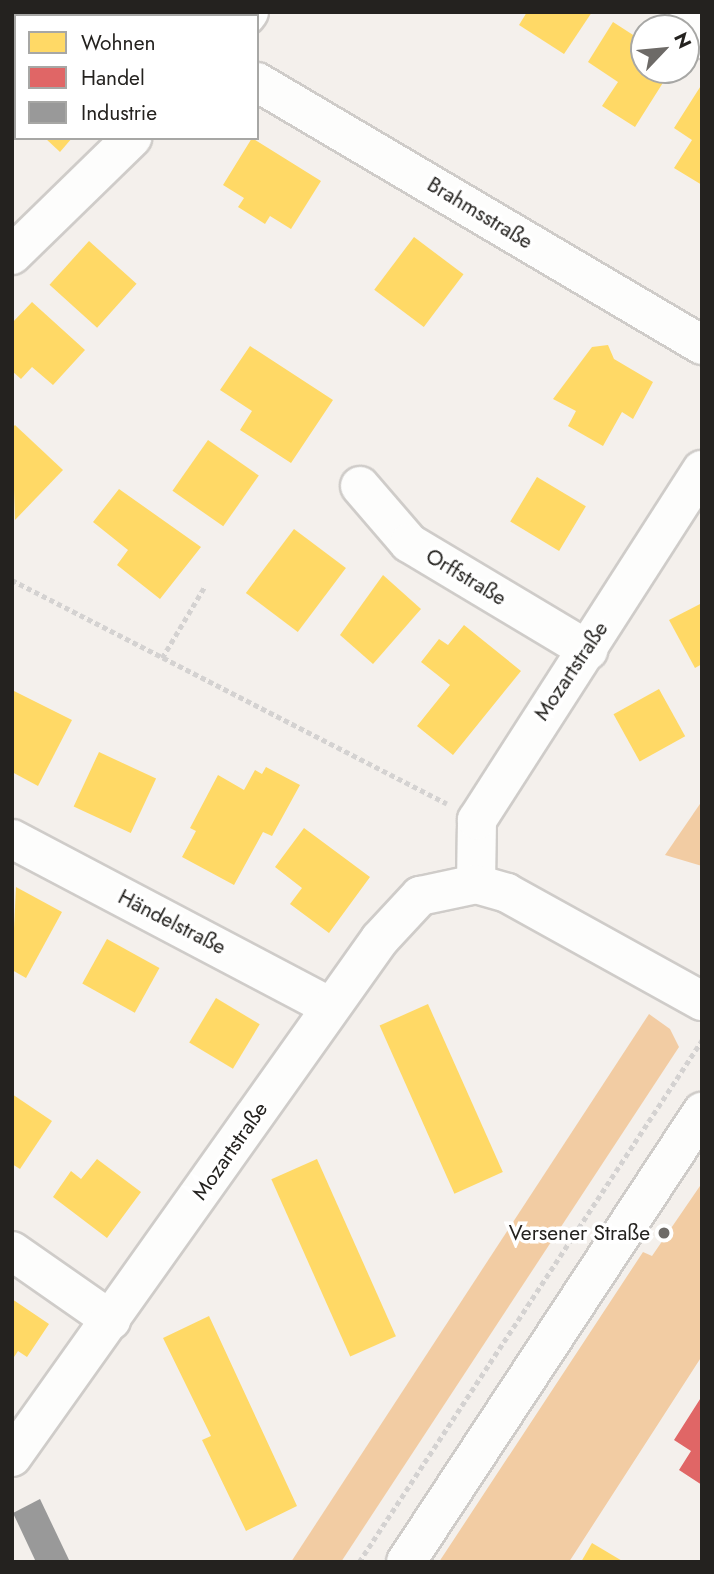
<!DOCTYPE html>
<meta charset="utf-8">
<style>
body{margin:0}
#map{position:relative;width:714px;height:1574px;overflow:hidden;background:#f4f0ec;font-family:Jost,sans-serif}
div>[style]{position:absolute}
.forest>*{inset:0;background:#f2cca3}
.homes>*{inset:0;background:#ffd966;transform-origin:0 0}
.shops>*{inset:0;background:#e06666}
.industry>*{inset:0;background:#999}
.path>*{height:4.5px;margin-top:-2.25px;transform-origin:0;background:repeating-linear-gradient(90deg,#d4d2d1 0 5px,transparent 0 8.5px)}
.roads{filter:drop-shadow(2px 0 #cfccc9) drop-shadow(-2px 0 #cfccc9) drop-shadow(0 2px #cfccc9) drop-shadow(0 -2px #cfccc9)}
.minor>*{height:38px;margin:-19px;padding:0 19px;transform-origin:19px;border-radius:19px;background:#fdfdfc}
.dots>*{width:19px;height:19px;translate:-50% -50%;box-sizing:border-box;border:4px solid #fff;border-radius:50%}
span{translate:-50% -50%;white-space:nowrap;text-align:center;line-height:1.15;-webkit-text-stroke:7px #fff;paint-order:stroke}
.street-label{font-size:21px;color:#24221f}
.poi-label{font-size:21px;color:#24221f}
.right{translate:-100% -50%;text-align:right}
.frame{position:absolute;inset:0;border:14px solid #24221f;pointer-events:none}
.legend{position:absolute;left:14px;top:14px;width:245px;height:126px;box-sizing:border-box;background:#fff;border:2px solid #a7a7a5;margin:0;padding:9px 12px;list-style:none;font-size:21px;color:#24221f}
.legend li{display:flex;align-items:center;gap:14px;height:35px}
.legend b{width:35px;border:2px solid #a7a7a5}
.north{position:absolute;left:630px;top:14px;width:70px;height:70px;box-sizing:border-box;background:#fff;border:2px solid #a7a7a5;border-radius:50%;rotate:64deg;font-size:19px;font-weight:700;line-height:28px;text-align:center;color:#24221f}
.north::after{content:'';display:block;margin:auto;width:24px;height:32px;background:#6d6a67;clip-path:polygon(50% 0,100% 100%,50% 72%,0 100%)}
</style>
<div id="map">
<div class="forest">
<div style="clip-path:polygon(702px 801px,702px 866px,665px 855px)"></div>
<div style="clip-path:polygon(649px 1014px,670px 1029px,679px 1047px,341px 1562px,291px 1562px)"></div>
<div style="clip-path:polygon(702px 1183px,702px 1356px,569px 1562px,439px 1562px,643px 1252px,652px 1256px)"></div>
</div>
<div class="homes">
<div style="clip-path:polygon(12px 12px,49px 12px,16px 16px,12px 54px)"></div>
<div style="clip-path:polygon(527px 12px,592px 12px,564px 54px,519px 25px)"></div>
<div style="clip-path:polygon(613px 22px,644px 42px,644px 70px,671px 70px,635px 127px,602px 106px,618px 82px,588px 62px)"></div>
<div style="clip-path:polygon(702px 84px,702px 185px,674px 168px,692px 140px,674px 128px)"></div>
<div style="clip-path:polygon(45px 138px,72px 138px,60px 152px)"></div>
<div style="clip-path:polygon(252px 138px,321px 181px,291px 229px,270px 216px,265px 224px,238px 207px,244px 198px,223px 185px)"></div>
<div style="left:414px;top:237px;width:62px;height:66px;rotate:37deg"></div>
<div style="left:89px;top:241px;width:64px;height:59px;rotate:42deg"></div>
<div style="clip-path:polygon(32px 302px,85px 350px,53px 385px,32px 367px,21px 379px,12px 371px,12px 323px)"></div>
<div style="clip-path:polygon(608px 345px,614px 359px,653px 382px,633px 419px,622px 412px,603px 446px,568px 426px,576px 411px,553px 399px,592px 347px)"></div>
<div style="clip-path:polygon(250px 346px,333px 400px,291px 463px,240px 430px,252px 411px,220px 390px)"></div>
<div style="clip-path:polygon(15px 425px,63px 470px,15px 520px,12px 428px)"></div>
<div style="left:208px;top:440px;width:62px;height:62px;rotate:35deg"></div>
<div style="left:537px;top:477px;width:57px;height:52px;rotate:31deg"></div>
<div style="clip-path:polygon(119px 489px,201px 547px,160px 599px,117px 565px,128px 550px,93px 522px)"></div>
<div style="left:294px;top:529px;width:65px;height:80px;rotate:37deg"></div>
<div style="clip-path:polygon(383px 575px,421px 609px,373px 664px,340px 635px)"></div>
<div style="clip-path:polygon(702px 603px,702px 664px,695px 668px,669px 620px)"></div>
<div style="clip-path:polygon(464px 625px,521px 671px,453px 755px,417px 726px,450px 685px,421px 662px,439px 639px,448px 645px)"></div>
<div style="left:659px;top:689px;width:54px;height:52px;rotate:61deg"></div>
<div style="clip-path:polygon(12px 690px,72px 720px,38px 786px,12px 772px)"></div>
<div style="left:99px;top:752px;width:63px;height:60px;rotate:25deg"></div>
<div style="clip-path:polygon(266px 767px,300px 785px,272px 836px,263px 832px,234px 885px,182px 857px,196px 831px,190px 828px,218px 775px,244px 790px,255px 770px,262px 774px)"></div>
<div style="clip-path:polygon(304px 828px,370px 877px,329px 933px,290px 904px,302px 888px,275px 867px)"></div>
<div style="clip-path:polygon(16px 887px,62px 912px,26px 978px,12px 970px)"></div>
<div style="left:107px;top:939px;width:60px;height:51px;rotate:29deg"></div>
<div style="left:216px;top:998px;width:51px;height:52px;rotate:31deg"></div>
<div style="left:428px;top:1004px;width:184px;height:53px;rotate:66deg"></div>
<div style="clip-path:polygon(12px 1094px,52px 1121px,20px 1169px,12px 1164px)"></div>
<div style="clip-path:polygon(97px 1159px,141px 1192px,107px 1238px,53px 1197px,71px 1171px,81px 1179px)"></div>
<div style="left:317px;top:1159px;width:194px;height:50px;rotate:66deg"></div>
<div style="clip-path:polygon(12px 1299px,49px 1324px,27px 1357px,18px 1351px,12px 1360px)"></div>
<div style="clip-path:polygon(209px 1316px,297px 1506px,246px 1531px,202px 1440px,211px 1436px,163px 1338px)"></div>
<div style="clip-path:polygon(592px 1543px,624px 1562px,581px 1562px)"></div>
</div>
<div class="shops">
<div style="clip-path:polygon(702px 1396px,702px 1485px,679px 1470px,691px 1451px,674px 1440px)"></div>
</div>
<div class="industry">
<div style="clip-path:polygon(40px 1499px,70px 1562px,36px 1562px,13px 1513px)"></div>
</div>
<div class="path">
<div style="left:12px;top:580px;width:489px;rotate:27.2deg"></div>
<div style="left:162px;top:658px;width:84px;rotate:-59.2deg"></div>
<div style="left:359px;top:1562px;width:625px;rotate:-56.69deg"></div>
</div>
<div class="roads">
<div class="minor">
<div style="left:148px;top:12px;width:6px;rotate:39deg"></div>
<div style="left:689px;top:12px;width:30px;rotate:64deg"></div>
<div style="left:246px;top:16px;width:5px;rotate:-53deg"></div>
<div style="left:257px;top:82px;width:517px;rotate:30.58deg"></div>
<div style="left:12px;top:255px;width:168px;rotate:-44.3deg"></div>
<div style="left:360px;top:486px;width:75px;rotate:49.3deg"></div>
<div style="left:409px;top:543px;width:209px;rotate:30.9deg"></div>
<div style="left:12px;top:839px;width:360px;rotate:27.8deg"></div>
<div style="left:476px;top:884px;width:64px;rotate:-89.1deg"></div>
<div style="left:477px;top:820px;width:416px;rotate:-57.3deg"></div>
<div style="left:12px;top:1251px;width:121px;rotate:34.9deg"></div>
<div style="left:12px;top:1457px;width:635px;rotate:-54.61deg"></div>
<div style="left:380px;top:939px;width:59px;rotate:-47.1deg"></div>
<div style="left:420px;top:896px;width:57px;rotate:-12.1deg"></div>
<div style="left:476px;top:884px;width:32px;rotate:16deg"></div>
<div style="left:507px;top:893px;width:223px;rotate:29deg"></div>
<div style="left:406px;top:1562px;width:539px;rotate:-56.66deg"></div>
</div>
</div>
<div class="dots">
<div style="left:664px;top:1233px;background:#6d6a67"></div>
</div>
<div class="street-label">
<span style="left:480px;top:213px;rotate:31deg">Brahmsstraße</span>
<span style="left:466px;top:577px;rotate:31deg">Orffstraße</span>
<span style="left:571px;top:671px;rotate:-56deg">Mozartstraße</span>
<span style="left:172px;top:922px;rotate:27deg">Händelstraße</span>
<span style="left:230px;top:1151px;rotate:-55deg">Mozartstraße</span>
</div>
<div class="poi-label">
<span class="right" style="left:650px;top:1233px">Versener Straße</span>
</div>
<div class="frame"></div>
<ul class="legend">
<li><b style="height:19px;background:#ffd966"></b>Wohnen</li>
<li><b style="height:19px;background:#e06666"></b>Handel</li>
<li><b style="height:19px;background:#999"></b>Industrie</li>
</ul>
<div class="north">N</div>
</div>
